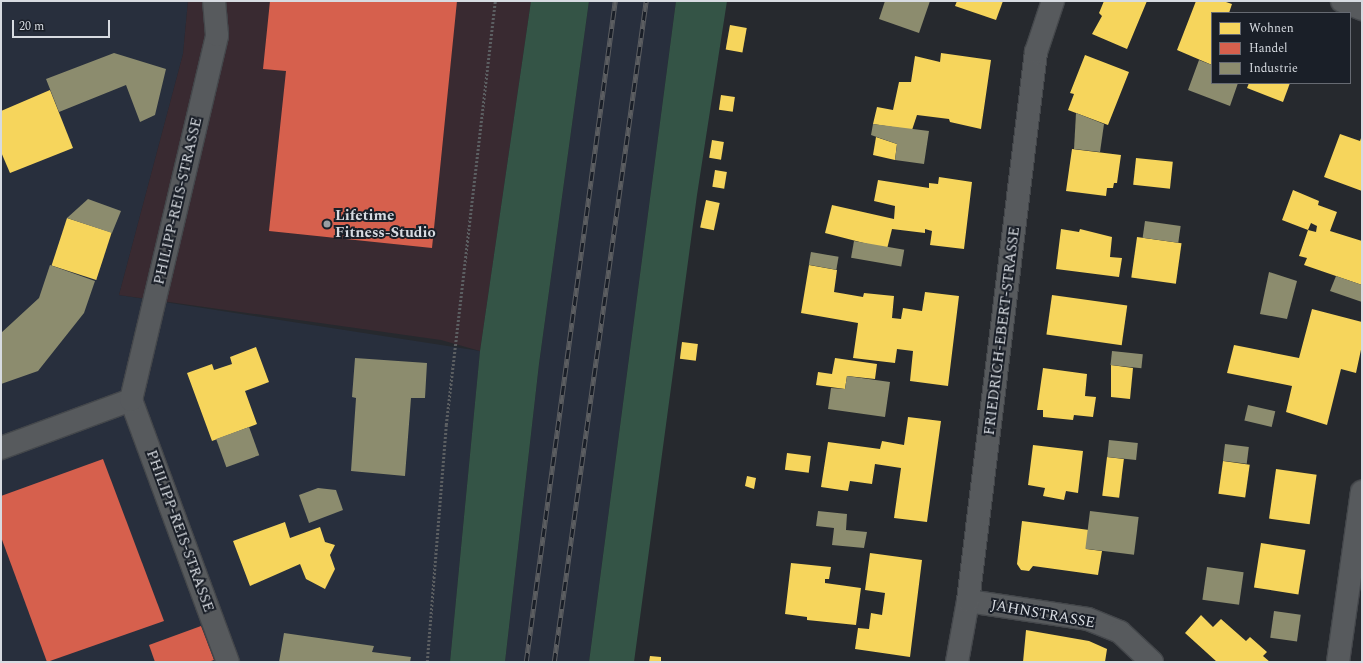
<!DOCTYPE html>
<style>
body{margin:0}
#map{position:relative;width:1363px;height:663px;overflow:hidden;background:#26292e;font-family:Spectral,serif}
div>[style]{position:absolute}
.built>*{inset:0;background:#282f3d}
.industrial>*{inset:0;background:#392a31}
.green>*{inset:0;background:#345446}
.homes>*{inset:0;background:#f6d55c;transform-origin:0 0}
.shops>*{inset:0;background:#d6604d}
.industry>*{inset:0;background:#8c8c6e;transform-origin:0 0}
.path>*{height:2.5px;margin-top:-1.25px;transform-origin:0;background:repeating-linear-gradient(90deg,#5c5f62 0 2px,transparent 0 4px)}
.roads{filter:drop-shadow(1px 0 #44474b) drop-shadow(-1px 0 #44474b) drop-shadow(0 1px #44474b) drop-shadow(0 -1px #44474b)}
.street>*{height:22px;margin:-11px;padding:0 11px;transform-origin:11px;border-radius:11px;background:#575a5d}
.rail>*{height:4.5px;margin-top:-2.25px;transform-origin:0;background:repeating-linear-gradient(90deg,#1a1f28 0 9px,#5c5e61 0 18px);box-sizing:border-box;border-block:1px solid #5c5e61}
.dots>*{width:11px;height:11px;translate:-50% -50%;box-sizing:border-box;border:2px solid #1a1f28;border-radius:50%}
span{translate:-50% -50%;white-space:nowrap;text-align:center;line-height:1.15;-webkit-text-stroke:4px #1a1f28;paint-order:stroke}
.street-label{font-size:15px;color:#d7dbe1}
.poi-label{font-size:15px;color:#d7dbe1;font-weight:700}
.left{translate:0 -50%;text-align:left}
.frame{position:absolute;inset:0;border:2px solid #d7dbe1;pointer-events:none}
.legend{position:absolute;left:1211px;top:12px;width:140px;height:72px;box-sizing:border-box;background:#1a1f28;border:1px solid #666a72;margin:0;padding:5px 7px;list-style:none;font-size:12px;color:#d7dbe1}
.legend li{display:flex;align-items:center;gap:8px;height:20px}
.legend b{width:20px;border:1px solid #666a72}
.scale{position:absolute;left:12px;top:20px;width:98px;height:18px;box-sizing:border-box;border:2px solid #d7dbe1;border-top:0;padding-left:5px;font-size:12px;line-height:14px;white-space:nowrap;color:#d7dbe1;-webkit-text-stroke:3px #1a1f28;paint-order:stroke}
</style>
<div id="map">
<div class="built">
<div style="clip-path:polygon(1px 1px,188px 1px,183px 54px,119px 295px,480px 351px,450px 662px,1px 662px)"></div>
<div style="clip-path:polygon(589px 1px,676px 1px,589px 662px,505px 662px,539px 364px)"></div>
</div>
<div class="industrial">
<div style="clip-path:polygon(188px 1px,531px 1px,480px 351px,441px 340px,119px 295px,183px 54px)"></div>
</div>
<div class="green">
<div style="clip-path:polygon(531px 1px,589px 1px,539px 364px,505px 662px,450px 662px,480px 351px)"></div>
<div style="clip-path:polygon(676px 1px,727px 1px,697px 195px,634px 662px,589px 662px)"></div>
</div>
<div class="homes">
<div style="clip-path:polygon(957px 1px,1003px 1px,996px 20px,955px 6px)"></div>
<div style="clip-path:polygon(1104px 1px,1147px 1px,1127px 49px,1092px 34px,1102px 16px,1099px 13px)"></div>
<div style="clip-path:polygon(1196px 1px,1223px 1px,1232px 4px,1229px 13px,1212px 13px,1212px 65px,1177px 50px)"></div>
<div style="left:730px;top:25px;width:17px;height:25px;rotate:10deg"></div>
<div style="clip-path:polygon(941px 53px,991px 60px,981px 129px,950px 122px,949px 119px,917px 115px,912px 130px,873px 124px,877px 107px,893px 110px,899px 82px,911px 82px,915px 56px,940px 62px)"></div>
<div style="clip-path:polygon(1085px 55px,1129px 72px,1108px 125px,1068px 110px,1074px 94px,1070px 93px)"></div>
<div style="clip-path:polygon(1249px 83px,1290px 83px,1283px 102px,1247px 88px)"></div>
<div style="clip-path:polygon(50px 90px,73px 148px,10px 173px,1px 152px,1px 111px)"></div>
<div style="left:721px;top:95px;width:14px;height:15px;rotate:8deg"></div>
<div style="clip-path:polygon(1340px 134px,1360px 141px,1362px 135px,1362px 191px,1324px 177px)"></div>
<div style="clip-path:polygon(876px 137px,897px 144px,895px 160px,873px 155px)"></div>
<div style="left:712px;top:140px;width:12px;height:18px;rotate:9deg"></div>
<div style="clip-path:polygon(1072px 149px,1121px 155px,1117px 183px,1114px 183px,1113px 188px,1107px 188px,1106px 196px,1066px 191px)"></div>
<div style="left:1136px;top:158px;width:37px;height:27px;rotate:6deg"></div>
<div style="left:715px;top:170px;width:12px;height:17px;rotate:9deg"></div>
<div style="clip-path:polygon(939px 177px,972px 182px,964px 249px,930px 245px,932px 231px,925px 229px,925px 233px,892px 229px,887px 249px,825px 233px,832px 205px,894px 219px,895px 206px,874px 201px,878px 180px,929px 188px,929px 183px,938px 184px)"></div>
<div style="clip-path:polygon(1293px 190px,1319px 201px,1318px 205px,1337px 212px,1330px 231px,1362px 241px,1362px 285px,1304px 265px,1307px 258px,1299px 256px,1308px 230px,1316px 232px,1317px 226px,1311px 223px,1308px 230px,1282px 220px)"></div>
<div style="left:706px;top:200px;width:14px;height:28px;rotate:12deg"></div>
<div style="left:67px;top:218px;width:47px;height:50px;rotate:18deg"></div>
<div style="clip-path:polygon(1061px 229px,1079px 232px,1080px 229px,1112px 237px,1110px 257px,1122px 258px,1119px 277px,1056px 269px)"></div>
<div style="left:1137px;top:237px;width:45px;height:41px;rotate:8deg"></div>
<div style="clip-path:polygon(809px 265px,837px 270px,834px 292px,863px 297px,864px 293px,894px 296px,892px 318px,901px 319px,903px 308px,922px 311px,925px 292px,959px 296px,948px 386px,910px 381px,913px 351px,897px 349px,895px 363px,853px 358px,858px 323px,801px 313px)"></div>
<div style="left:1052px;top:295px;width:76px;height:40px;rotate:8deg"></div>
<div style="clip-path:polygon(1312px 309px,1362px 322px,1362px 345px,1356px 373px,1341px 369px,1327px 425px,1286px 412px,1292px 386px,1227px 373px,1234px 345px,1299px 358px)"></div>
<div style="left:682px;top:342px;width:16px;height:17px;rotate:7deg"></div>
<div style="clip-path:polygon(256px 347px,269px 382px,245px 391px,257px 424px,212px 441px,187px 373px,212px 364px,214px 370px,232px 364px,230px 357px)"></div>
<div style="clip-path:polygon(835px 358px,877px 364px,875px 379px,847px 376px,845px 389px,816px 385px,818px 372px,832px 374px)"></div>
<div style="clip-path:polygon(1111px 365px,1133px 368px,1130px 399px,1111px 397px)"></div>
<div style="clip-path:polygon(1043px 368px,1087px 374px,1085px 396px,1096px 397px,1093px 417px,1074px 415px,1073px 420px,1043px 417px,1043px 410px,1037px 410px)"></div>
<div style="clip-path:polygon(908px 417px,941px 421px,927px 522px,894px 518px,901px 468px,875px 464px,872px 484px,850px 481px,848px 491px,821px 487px,828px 442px,880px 449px,882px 441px,904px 445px)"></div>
<div style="clip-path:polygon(1033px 445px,1083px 451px,1078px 493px,1066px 491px,1064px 500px,1043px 496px,1045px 488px,1028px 485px)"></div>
<div style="left:787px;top:453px;width:24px;height:17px;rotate:7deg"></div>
<div style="left:1107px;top:457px;width:17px;height:39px;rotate:7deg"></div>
<div style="left:1223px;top:461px;width:27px;height:33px;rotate:8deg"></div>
<div style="left:1276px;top:469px;width:41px;height:50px;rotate:8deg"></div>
<div style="clip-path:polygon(747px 476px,756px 478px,754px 489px,745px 486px)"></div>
<div style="clip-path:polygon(1022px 521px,1089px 530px,1086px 549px,1102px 551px,1098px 575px,1033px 566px,1029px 571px,1021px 570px,1017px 564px)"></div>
<div style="clip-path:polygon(285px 522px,290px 538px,320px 527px,325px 542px,335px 545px,330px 555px,335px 569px,325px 589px,306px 579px,300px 564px,250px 586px,233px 541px)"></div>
<div style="left:1261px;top:543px;width:45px;height:45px;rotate:9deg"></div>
<div style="clip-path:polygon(870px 553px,922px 560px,910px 657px,855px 649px,858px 628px,869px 629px,871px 613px,882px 615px,885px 593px,865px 590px)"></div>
<div style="clip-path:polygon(791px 563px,831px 567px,829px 579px,825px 579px,825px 583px,861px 588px,856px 625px,807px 620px,807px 617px,785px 614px)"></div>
<div style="clip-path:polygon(1201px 615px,1213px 627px,1221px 619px,1246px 641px,1250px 637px,1267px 652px,1263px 656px,1270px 662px,1217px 662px,1185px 633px)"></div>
<div style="clip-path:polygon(1026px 630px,1089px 641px,1107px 649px,1105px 662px,1023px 662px)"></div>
<div style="clip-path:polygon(650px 656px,661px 657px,661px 662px,649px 662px)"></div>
</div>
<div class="shops">
<div style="clip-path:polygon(270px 1px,457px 1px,432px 248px,269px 231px,286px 71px,263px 69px)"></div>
<div style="clip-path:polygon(103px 459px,164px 621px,47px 662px,1px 537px,1px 496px)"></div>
<div style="clip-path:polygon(201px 626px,214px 660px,208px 662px,155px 662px,149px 645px)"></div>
</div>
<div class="industry">
<div style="clip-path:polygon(885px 1px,930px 1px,919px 33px,879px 19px)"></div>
<div style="clip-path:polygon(114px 53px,166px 69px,155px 115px,140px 122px,126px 85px,59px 112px,46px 79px)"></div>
<div style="clip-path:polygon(1199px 60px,1212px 65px,1212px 83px,1238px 83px,1230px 106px,1188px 90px)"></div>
<div style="clip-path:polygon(1076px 113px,1104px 124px,1100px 152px,1074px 149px)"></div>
<div style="clip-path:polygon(873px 124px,929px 131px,924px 164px,895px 160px,897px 144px,871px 135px)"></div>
<div style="clip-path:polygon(88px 199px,121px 211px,112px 233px,67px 218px)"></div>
<div style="left:1145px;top:221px;width:36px;height:17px;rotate:8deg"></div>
<div style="left:854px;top:241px;width:51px;height:17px;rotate:10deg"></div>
<div style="left:811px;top:252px;width:28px;height:13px;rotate:10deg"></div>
<div style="clip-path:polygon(50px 265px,95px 281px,84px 313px,38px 371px,1px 384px,1px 333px,39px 298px)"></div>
<div style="clip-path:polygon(1269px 272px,1297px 281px,1287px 319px,1260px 314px)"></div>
<div style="clip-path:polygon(1336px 276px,1362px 285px,1362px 302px,1330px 291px)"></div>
<div style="left:1112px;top:351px;width:31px;height:14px;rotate:6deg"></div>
<div style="clip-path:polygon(355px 358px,427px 363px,425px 398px,411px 398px,405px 476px,351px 471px,356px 398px,352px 397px)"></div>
<div style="clip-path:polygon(847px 376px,890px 382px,885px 417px,828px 409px,831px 388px,845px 389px)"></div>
<div style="left:1248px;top:405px;width:28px;height:16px;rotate:13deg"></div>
<div style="left:249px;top:427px;width:30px;height:35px;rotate:70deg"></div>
<div style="left:1109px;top:440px;width:29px;height:17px;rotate:6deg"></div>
<div style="left:1225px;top:444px;width:24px;height:17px;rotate:7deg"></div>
<div style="clip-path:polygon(318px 488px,336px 490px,343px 510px,309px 523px,299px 495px)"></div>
<div style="clip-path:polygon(818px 511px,847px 514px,846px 530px,867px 532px,864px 548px,832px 545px,834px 528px,816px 526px)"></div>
<div style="left:1090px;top:511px;width:49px;height:38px;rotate:7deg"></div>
<div style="left:1207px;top:567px;width:37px;height:33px;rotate:8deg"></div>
<div style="left:1274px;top:611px;width:27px;height:27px;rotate:8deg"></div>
<div style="clip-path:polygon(284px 633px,374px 646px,372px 652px,411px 657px,410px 662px,279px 662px)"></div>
</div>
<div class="path">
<div style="left:427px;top:662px;width:238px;rotate:-85.4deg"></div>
<div style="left:446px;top:425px;width:427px;rotate:-83.4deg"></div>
</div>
<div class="roads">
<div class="street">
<div style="left:1342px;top:1px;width:22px;rotate:22deg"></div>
<div style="left:131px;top:400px;width:279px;rotate:69.7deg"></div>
<div style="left:1px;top:448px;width:139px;rotate:-20.3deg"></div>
<div style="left:131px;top:400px;width:375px;rotate:-76.7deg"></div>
<div style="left:217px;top:35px;width:34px;rotate:-95deg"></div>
<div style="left:968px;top:601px;width:121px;rotate:8.5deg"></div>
<div style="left:1088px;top:619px;width:35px;rotate:22deg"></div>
<div style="left:1120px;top:632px;width:44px;rotate:43.2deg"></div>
<div style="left:957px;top:662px;width:62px;rotate:-79.8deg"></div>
<div style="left:968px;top:601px;width:553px;rotate:-82.94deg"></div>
<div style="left:1036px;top:52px;width:54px;rotate:-71.6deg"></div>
<div style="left:1338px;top:662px;width:172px;rotate:-82deg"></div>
</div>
</div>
<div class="rail">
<div style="left:526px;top:662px;width:667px;rotate:-82.33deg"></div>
<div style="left:554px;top:662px;width:667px;rotate:-82.08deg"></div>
</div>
<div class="dots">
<div style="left:327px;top:224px;background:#999da2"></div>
</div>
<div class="street-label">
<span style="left:178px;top:201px;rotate:-77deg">PHILIPP-REIS-STRASSE</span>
<span style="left:1002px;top:331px;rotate:-83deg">FRIEDRICH-EBERT-STRASSE</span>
<span style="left:180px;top:531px;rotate:70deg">PHILIPP-REIS-STRASSE</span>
<span style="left:1043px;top:614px;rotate:10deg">JAHNSTRASSE</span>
</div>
<div class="poi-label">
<span class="left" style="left:335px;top:224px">Lifetime<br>Fitness-Studio</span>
</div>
<div class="frame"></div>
<ul class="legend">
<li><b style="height:11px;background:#f6d55c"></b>Wohnen</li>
<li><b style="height:11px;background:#d6604d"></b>Handel</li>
<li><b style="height:11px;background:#8c8c6e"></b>Industrie</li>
</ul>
<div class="scale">20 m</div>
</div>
